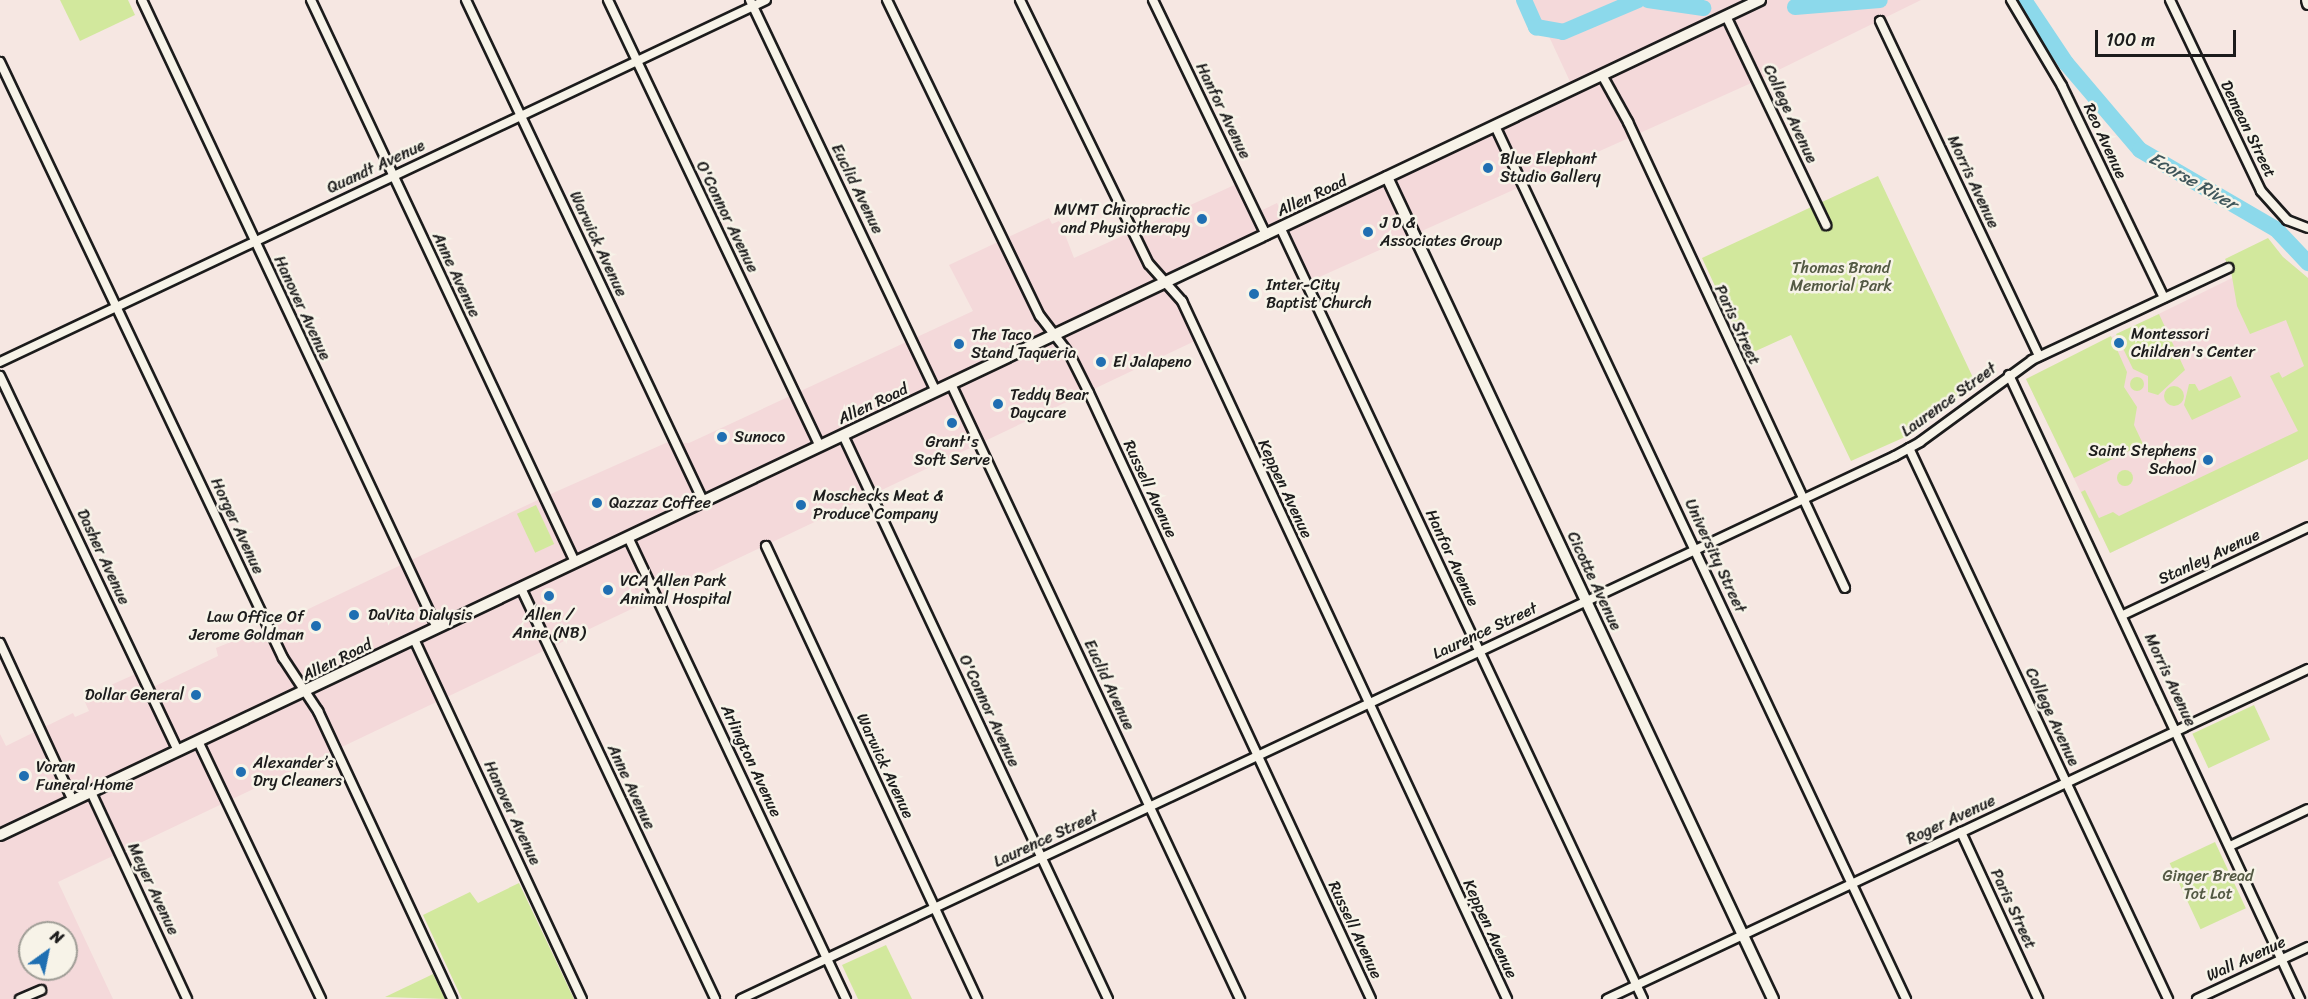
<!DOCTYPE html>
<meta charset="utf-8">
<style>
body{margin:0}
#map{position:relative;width:2308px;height:999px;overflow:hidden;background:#f6e7e2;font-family:Sriracha,sans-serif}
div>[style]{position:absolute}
.built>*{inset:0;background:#f4d9da}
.green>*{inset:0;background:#d2e89d;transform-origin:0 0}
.round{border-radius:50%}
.river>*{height:16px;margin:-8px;padding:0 8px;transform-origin:8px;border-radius:8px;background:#8cd9eb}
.roads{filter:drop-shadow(2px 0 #1c1c1c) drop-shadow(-2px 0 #1c1c1c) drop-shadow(0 2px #1c1c1c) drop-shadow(0 -2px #1c1c1c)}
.minor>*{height:8px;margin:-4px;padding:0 4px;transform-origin:4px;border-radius:4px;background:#f7f3e8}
.tertiary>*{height:10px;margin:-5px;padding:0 5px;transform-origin:5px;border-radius:5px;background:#f7f3e8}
.secondary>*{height:10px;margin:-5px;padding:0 5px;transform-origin:5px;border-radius:5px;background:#f7f3e8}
.dots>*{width:16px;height:16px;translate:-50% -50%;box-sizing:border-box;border:3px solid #f7f3e8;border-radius:50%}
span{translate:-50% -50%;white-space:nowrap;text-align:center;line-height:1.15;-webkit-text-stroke:5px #f7f3e8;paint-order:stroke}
.street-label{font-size:16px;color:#1c1c1c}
.poi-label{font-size:16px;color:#1c1c1c}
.left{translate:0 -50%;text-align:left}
.right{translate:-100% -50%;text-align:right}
.park-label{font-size:16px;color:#535943}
.water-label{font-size:18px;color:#3e555a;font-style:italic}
.north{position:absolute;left:18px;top:921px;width:60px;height:60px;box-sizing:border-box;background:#f7f3e8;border:2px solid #9f9d96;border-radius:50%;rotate:33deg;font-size:16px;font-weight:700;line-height:24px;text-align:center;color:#1c1c1c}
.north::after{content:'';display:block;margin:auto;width:21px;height:27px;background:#1f6fb2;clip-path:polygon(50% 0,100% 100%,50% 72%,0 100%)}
.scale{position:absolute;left:2095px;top:30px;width:141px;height:27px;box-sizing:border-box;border:3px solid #1c1c1c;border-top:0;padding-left:8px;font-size:18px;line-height:21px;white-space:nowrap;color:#1c1c1c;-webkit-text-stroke:4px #f7f3e8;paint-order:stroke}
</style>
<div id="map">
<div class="built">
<div style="clip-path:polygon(evenodd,1532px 0,1921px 0,1758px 80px,1306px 283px,1280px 228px,1165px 282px,1182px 301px,1199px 339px,58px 882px,113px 999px,0 999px,0 734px,6px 746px,73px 713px,75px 717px,89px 711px,84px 700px,93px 693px,140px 672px,149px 689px,218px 656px,216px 648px,281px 622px,544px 497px,668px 442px,689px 443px,973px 311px,949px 265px,1049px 218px,1052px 224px,1059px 221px,1061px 224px,1074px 258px,1241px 182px,1256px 213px,1277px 203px,1287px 224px,1573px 88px,1532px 0,30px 933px,66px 933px,66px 969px,30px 969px,30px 933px)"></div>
<div style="clip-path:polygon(2283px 257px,2308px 278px,2308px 459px,2110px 553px,2026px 379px,2232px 278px)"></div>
</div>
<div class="green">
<div style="clip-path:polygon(60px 0,128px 0,135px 15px,80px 41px)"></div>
<div style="clip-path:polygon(1878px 176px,1976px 384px,1905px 437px,1851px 461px,1791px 335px,1747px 355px,1702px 258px)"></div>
<div style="clip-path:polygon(2268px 238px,2283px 257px,2308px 278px,2308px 459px,2110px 553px,2081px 492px,2085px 490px,2099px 518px,2113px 512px,2119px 516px,2298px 431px,2270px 376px,2279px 372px,2299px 409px,2282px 378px,2304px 366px,2286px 320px,2250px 334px,2237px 306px,2231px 271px,2225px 259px)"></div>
<div style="clip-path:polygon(2159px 314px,2185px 370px,2158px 395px,2148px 392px,2148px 376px,2133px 369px,2116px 334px)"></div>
<div style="clip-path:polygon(2111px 336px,2127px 372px,2124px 387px,2137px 407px,2134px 425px,2143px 444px,2074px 478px,2026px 379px)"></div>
<div style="clip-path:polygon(2231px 376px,2241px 397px,2192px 420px,2184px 405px,2189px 384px,2195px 384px,2199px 391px)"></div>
<div class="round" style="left:2130px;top:377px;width:14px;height:14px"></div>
<div class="round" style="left:2164px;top:386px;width:20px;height:20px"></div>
<div class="round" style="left:2117px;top:470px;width:16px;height:16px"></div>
<div style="left:536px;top:505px;width:43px;height:21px;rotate:65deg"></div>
<div style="left:2254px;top:705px;width:38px;height:68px;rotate:65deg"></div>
<div style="left:2215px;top:842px;width:73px;height:50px;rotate:65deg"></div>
<div style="clip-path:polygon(519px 883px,574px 999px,462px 999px,423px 915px,470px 892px,478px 903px)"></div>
<div style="clip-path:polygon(886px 945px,912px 999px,858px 999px,842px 965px)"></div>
<div style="clip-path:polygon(433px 974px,445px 999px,385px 997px,429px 976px)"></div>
</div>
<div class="river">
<div style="left:1524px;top:0;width:30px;rotate:66deg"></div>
<div style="left:1536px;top:27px;width:27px;rotate:10deg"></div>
<div style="left:1563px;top:32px;width:82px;rotate:-23.1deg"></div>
<div style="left:1648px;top:0;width:56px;rotate:8.3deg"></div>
<div style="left:2024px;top:0;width:76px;rotate:56.3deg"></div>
<div style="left:2066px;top:63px;width:114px;rotate:49.6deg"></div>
<div style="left:2140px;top:150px;width:157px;rotate:30.2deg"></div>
<div style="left:2276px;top:229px;width:47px;rotate:46.7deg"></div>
<div style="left:1795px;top:7px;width:85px;rotate:-4.7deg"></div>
</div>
<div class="roads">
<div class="minor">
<div style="left:142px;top:0;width:694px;rotate:64.84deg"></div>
<div style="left:311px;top:0;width:621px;rotate:64.84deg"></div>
<div style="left:466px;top:0;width:554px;rotate:64.68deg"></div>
<div style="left:608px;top:0;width:494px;rotate:64.6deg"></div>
<div style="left:750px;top:0;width:433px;rotate:64.6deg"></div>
<div style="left:887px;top:0;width:351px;rotate:64.2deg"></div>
<div style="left:1040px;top:316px;width:49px;rotate:52.4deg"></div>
<div style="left:1070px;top:355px;width:42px;rotate:63.4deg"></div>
<div style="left:1089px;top:393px;width:668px;rotate:65.05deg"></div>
<div style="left:1020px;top:0;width:294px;rotate:64deg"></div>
<div style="left:1149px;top:264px;width:50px;rotate:48.3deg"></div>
<div style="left:1182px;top:301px;width:770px;rotate:65.03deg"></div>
<div style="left:1153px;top:0;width:261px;rotate:64.3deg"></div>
<div style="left:2011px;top:0;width:100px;rotate:59.3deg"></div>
<div style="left:2062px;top:86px;width:235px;rotate:64.3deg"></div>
<div style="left:2170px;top:0;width:212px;rotate:64.5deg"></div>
<div style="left:2261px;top:191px;width:39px;rotate:48deg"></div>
<div style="left:2287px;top:220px;width:22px;rotate:21deg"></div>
<div style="left:1726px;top:16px;width:232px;rotate:64.4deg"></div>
<div style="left:1880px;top:21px;width:371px;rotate:64.6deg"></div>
<div style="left:0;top:62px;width:660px;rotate:64.6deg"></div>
<div style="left:283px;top:658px;width:64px;rotate:56.6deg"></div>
<div style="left:318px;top:711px;width:318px;rotate:65deg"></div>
<div style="left:1602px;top:75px;width:54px;rotate:61deg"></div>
<div style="left:1628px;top:122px;width:514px;rotate:65.03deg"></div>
<div style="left:1495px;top:126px;width:965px;rotate:64.79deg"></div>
<div style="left:1280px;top:227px;width:853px;rotate:64.82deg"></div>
<div style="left:0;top:362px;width:847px;rotate:-25.29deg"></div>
<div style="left:2009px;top:375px;width:689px;rotate:65deg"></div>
<div style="left:0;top:376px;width:415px;rotate:64.6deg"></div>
<div style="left:951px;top:384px;width:680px;rotate:64.83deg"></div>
<div style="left:843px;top:435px;width:623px;rotate:64.83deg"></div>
<div style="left:1909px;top:448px;width:609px;rotate:64.82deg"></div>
<div style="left:628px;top:537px;width:511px;rotate:64.74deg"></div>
<div style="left:766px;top:546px;width:500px;rotate:65deg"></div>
<div style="left:521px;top:588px;width:454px;rotate:64.7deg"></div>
<div style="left:2123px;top:615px;width:205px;rotate:-25.4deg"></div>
<div style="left:414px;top:639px;width:397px;rotate:65deg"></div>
<div style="left:0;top:643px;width:174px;rotate:65.2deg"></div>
<div style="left:198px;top:741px;width:286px;rotate:64.5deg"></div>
<div style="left:91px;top:792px;width:228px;rotate:65.1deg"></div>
<div style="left:1961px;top:832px;width:184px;rotate:65.2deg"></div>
<div style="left:2230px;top:846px;width:86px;rotate:-25.4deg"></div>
<div style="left:20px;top:999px;width:23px;rotate:-23deg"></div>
<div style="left:741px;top:999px;width:1275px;rotate:-25.2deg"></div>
<div style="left:1895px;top:456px;width:29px;rotate:-29deg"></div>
<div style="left:1920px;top:442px;width:139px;rotate:-36.2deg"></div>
<div style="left:2032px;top:360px;width:217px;rotate:-25.1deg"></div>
<div style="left:1607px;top:999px;width:775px;rotate:-25.21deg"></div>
<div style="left:2197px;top:999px;width:123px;rotate:-25.1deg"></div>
</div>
<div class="tertiary">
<div style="left:1387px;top:177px;width:908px;rotate:64.85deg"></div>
</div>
<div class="secondary">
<div style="left:2307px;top:0;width:4px;rotate:76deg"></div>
<div style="left:0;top:835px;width:1948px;rotate:-25.38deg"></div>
</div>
</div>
<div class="dots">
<div style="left:1488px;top:168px;background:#1f6fb2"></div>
<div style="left:1202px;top:219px;background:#1f6fb2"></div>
<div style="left:1368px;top:232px;background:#1f6fb2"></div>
<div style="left:1254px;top:294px;background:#1f6fb2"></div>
<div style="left:2119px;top:343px;background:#1f6fb2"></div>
<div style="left:959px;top:344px;background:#1f6fb2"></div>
<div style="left:1101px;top:362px;background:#1f6fb2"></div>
<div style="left:998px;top:404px;background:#1f6fb2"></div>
<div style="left:952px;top:423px;background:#1f6fb2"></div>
<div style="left:722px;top:437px;background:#1f6fb2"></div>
<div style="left:2208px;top:460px;background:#1f6fb2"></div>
<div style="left:597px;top:503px;background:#1f6fb2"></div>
<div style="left:801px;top:505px;background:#1f6fb2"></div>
<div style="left:608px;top:590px;background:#1f6fb2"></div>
<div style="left:549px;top:596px;background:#1f6fb2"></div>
<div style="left:354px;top:615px;background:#1f6fb2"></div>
<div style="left:316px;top:626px;background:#1f6fb2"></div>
<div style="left:196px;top:695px;background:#1f6fb2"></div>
<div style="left:241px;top:772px;background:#1f6fb2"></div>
<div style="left:24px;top:776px;background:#1f6fb2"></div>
</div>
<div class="street-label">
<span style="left:1223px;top:111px;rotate:64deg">Hanfor Avenue</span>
<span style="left:1790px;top:114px;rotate:65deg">College Avenue</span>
<span style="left:2248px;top:129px;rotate:64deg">Demean Street</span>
<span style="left:2105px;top:141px;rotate:65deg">Reo Avenue</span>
<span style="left:376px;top:167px;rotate:-25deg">Quandt Avenue</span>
<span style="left:1973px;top:182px;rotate:65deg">Morris Avenue</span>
<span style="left:857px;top:189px;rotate:64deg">Euclid Avenue</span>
<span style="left:1312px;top:196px;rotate:-25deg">Allen Road</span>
<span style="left:727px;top:217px;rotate:64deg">O'Connor Avenue</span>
<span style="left:598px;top:244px;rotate:65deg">Warwick Avenue</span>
<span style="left:456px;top:275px;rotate:65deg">Anne Avenue</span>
<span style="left:302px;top:308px;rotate:65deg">Hanover Avenue</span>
<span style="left:1737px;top:325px;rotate:65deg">Paris Street</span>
<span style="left:1949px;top:400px;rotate:-36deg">Laurence Street</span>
<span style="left:873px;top:404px;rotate:-25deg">Allen Road</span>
<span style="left:1150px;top:489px;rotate:65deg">Russell Avenue</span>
<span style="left:1285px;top:489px;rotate:65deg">Keppen Avenue</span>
<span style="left:237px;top:526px;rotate:65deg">Horger Avenue</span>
<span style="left:1715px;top:556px;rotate:65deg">University Street</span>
<span style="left:103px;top:557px;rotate:65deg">Dasher Avenue</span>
<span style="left:2209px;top:557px;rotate:-25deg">Stanley Avenue</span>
<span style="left:1452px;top:558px;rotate:65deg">Hanfor Avenue</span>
<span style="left:1594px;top:581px;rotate:65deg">Cicotte Avenue</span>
<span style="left:1485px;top:631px;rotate:-25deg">Laurence Street</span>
<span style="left:337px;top:660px;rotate:-26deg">Allen Road</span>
<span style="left:2170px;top:680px;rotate:65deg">Morris Avenue</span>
<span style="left:1109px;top:685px;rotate:65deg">Euclid Avenue</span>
<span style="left:989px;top:711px;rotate:65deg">O'Connor Avenue</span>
<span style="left:2052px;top:717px;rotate:65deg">College Avenue</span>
<span style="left:751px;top:761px;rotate:65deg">Arlington Avenue</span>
<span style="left:885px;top:766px;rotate:65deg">Warwick Avenue</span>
<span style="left:631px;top:787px;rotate:65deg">Anne Avenue</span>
<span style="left:512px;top:813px;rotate:65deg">Hanover Avenue</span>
<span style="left:1951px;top:820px;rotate:-25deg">Roger Avenue</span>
<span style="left:1046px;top:839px;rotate:-25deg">Laurence Street</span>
<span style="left:153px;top:889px;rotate:65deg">Meyer Avenue</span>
<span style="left:2013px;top:909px;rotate:65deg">Paris Street</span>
<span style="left:1490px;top:929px;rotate:65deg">Keppen Avenue</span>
<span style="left:1355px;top:930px;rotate:65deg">Russell Avenue</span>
<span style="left:2246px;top:959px;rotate:-25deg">Wall Avenue</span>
</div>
<div class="poi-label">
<span class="left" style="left:1500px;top:168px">Blue Elephant<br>Studio Gallery</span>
<span class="right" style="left:1190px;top:219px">MVMT Chiropractic<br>and Physiotherapy</span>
<span class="left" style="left:1380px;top:232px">J D &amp;<br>Associates Group</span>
<span class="left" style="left:1266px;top:294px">Inter-City<br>Baptist Church</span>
<span class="left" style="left:2131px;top:343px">Montessori<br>Children's Center</span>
<span class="left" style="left:971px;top:344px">The Taco<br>Stand Taqueria</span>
<span class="left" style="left:1113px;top:362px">El Jalapeno</span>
<span class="left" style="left:1010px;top:404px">Teddy Bear<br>Daycare</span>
<span class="left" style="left:734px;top:437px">Sunoco</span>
<span style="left:952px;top:451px">Grant's<br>Soft Serve</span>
<span class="right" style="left:2196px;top:460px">Saint Stephens<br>School</span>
<span class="left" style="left:813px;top:505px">Moschecks Meat &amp;<br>Produce Company</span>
<span class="left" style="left:609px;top:503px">Qazzaz Coffee</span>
<span class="left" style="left:620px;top:590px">VCA Allen Park<br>Animal Hospital</span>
<span class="left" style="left:368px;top:615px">DaVita Dialysis</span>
<span style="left:549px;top:624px">Allen /<br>Anne (NB)</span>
<span class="right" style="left:304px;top:626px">Law Office Of<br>Jerome Goldman</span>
<span class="right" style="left:184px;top:695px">Dollar General</span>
<span class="left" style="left:253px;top:772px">Alexander’s<br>Dry Cleaners</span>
<span class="left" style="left:36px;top:776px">Voran<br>Funeral Home</span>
</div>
<div class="park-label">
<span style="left:1841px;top:277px">Thomas Brand<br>Memorial Park</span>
<span style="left:2208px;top:885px">Ginger Bread<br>Tot Lot</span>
</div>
<div class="water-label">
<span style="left:2193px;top:181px;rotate:30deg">Ecorse River</span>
</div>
<div class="north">N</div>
<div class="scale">100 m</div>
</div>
